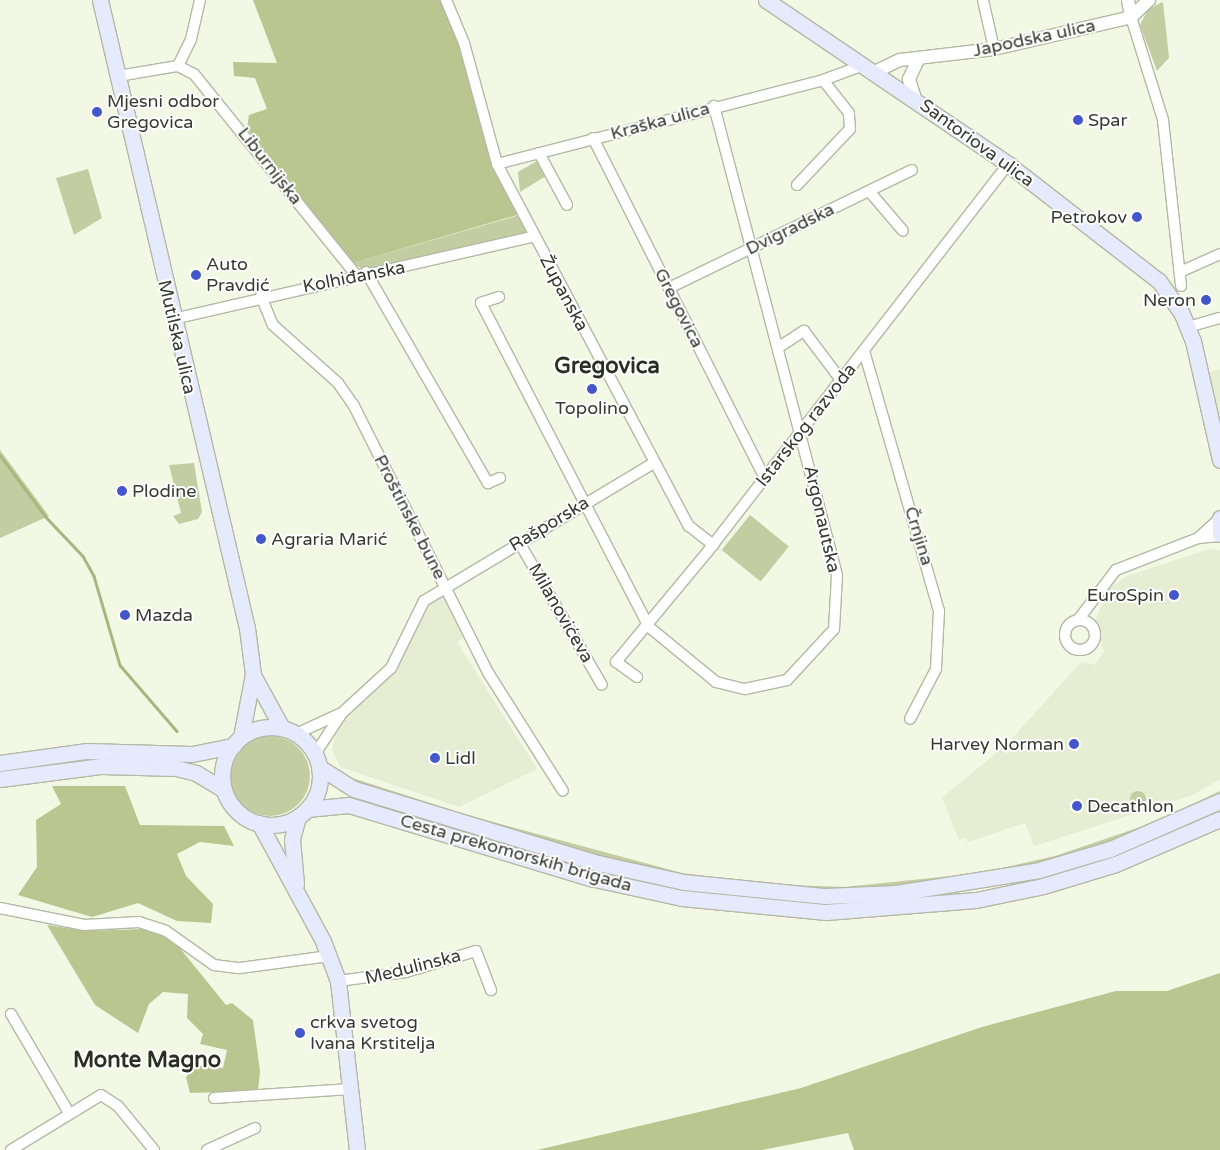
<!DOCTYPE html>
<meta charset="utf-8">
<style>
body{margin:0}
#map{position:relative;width:1220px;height:1150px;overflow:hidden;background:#f3f8e4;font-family:"Varela Round",sans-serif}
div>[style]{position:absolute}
.built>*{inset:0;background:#e7edd2}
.green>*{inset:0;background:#c4cda2;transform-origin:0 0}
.round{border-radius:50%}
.forest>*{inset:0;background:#bac58f}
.stream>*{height:2.5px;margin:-1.25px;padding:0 1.25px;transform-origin:1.25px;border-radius:1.25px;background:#aab57f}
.roads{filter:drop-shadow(1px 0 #b4b8a5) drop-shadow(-1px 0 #b4b8a5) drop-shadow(0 1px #b4b8a5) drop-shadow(0 -1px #b4b8a5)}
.minor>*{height:10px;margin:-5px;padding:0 5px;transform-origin:5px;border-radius:5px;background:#fff}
.minor>.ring{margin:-5px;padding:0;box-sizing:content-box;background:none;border:10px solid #fff;border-radius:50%}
.tertiary>*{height:12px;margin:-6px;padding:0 6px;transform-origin:6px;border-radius:6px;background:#fff}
.secondary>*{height:15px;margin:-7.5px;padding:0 7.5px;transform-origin:7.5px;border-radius:7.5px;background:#e5ebfd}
.secondary>.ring{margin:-7.5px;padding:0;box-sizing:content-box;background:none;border:15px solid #e5ebfd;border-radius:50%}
.dots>*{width:14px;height:14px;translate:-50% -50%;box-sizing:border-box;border:2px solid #fff;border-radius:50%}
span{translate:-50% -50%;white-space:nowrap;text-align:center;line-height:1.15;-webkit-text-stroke:4px #fff;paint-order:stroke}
.street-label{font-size:18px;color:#383a32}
.poi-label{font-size:18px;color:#383a32}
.left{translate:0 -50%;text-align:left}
.right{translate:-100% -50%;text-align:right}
.district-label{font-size:22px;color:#2b2f1f;font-weight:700}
</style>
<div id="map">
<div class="built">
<div style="clip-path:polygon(1220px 369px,1220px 417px,1209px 372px)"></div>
<div style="clip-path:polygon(1209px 549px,1220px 550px,1220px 779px,1193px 795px,1034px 846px,1025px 823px,968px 842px,965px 837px,959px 840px,942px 798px,1008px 743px,1081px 662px,1095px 665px,1104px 651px,1094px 624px,1107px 590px,1127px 576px)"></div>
<div style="clip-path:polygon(441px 592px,465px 637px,457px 642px,537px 769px,459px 807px,340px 767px,332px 750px,336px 733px,329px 726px,392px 668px,417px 611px)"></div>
</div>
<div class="green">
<div style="clip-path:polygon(1163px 2px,1169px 58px,1157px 71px,1140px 25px,1148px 9px)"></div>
<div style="clip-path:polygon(542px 158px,551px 173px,520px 192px,518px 172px)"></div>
<div style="clip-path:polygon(88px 169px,102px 218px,74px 235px,56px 178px)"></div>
<div style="clip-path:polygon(523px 214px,534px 236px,366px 272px,353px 263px)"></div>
<div style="clip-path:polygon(0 450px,49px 516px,0 538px)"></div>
<div style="clip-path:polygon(194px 463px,202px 512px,198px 519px,179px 524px,173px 516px,181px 513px,169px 465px)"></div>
<div style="left:750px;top:515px;width:50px;height:45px;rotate:39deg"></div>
<div class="round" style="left:230px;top:736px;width:80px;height:80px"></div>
<div style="clip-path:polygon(346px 776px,452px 810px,453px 813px,358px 783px)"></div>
<div style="clip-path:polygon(1220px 791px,1220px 794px,1108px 844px,1056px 859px,911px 886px,844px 890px,764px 887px,683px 877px,583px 853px,460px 813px,682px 873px,766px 884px,844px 887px,980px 873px,1055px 856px,1155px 822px)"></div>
<div class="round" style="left:1130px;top:791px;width:16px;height:16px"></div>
</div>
<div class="forest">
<div style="clip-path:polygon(253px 0,446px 0,517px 215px,353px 263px,247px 129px,249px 115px,267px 109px,255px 78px,234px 76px,233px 62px,277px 63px)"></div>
<div style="clip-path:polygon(52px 786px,125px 786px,140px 825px,224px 826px,234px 846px,200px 842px,177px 854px,186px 876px,213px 904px,211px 923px,177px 921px,138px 903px,92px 917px,18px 895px,37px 867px,36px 820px,61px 804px)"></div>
<div style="clip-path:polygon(47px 925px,86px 931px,143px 929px,170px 936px,226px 1005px,232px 1003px,253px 1020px,260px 1071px,258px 1091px,190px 1093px,186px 1077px,197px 1065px,223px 1068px,227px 1050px,200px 1044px,203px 1034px,187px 1018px,188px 994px,163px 992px,149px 1004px,138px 1033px,95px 1005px)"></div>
<div style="clip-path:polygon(1220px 973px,1220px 1150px,854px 1150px,848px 1133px,762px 1150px,537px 1150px,801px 1088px,982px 1027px,1116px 991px,1167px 991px)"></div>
</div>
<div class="stream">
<div style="left:0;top:455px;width:77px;rotate:53.4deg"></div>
<div style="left:46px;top:517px;width:54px;rotate:46.5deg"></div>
<div style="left:83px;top:556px;width:23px;rotate:61deg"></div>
<div style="left:94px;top:576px;width:93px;rotate:73.7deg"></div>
<div style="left:120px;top:665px;width:87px;rotate:49.2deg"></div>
</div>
<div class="roads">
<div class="minor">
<div style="left:446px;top:0;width:47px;rotate:67.3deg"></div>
<div style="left:464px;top:43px;width:125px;rotate:74.7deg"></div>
<div style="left:497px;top:164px;width:410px;rotate:62.1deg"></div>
<div style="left:689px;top:526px;width:31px;rotate:38deg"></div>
<div style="left:983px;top:0;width:50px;rotate:77.3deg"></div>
<div style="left:1131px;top:17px;width:108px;rotate:72.7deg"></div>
<div style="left:1163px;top:120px;width:167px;rotate:83.8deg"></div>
<div style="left:178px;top:66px;width:30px;rotate:-64deg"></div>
<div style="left:191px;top:39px;width:40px;rotate:-77deg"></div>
<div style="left:118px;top:76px;width:61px;rotate:-9.5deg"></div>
<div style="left:178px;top:66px;width:18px;rotate:27deg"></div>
<div style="left:194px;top:74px;width:258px;rotate:51.1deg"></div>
<div style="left:593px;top:138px;width:381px;rotate:63.2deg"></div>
<div style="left:539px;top:153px;width:59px;rotate:61.7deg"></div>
<div style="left:497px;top:164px;width:337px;rotate:-14.4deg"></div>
<div style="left:823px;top:80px;width:44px;rotate:-20.1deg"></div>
<div style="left:797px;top:185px;width:77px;rotate:-46.6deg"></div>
<div style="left:850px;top:129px;width:16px;rotate:-94deg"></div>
<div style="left:849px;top:113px;width:42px;rotate:-128.2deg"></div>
<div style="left:869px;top:191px;width:52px;rotate:49.6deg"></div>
<div style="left:366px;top:272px;width:244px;rotate:60deg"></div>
<div style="left:488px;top:483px;width:13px;rotate:-23deg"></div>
<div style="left:1180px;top:272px;width:44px;rotate:-24.2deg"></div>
<div style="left:669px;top:288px;width:270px;rotate:-25.9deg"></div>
<div style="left:261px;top:296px;width:31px;rotate:68deg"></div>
<div style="left:273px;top:325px;width:87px;rotate:41.7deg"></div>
<div style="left:338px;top:383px;width:28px;rotate:55deg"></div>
<div style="left:354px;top:406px;width:300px;rotate:63.3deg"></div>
<div style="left:489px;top:674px;width:138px;rotate:57.7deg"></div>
<div style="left:499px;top:297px;width:19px;rotate:162deg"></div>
<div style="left:481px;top:303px;width:365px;rotate:62.6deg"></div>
<div style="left:649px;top:627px;width:87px;rotate:39.4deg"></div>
<div style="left:716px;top:682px;width:30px;rotate:14deg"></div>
<div style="left:745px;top:689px;width:43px;rotate:-12.1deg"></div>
<div style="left:787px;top:680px;width:69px;rotate:-47.3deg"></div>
<div style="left:834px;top:629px;width:54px;rotate:-86.8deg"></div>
<div style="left:837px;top:575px;width:485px;rotate:-104.7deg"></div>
<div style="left:173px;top:319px;width:370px;rotate:-12.9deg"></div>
<div style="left:1188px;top:327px;width:33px;rotate:-16deg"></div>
<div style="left:779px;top:347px;width:30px;rotate:-33deg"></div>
<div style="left:804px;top:331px;width:61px;rotate:52.9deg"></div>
<div style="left:864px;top:351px;width:271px;rotate:73.9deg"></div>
<div style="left:939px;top:611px;width:58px;rotate:93deg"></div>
<div style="left:936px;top:669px;width:56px;rotate:117.5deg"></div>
<div style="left:1198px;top:538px;width:28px;rotate:-42deg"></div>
<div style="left:519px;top:542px;width:165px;rotate:59.9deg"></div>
<div style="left:1078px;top:620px;width:63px;rotate:-52.8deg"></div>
<div style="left:1116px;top:570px;width:88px;rotate:-21.3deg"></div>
<div style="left:1198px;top:538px;width:22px;rotate:-5deg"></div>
<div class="ring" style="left:1065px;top:620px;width:20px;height:20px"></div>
<div style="left:637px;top:677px;width:26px;rotate:-144deg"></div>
<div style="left:616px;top:662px;width:144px;rotate:-50.3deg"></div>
<div style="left:708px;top:551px;width:490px;rotate:-52.2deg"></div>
<div style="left:296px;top:734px;width:47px;rotate:-24.9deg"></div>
<div style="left:315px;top:754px;width:49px;rotate:-56.6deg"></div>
<div style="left:342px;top:713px;width:67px;rotate:-42.6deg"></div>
<div style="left:391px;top:668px;width:75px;rotate:-63.8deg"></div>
<div style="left:424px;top:601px;width:268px;rotate:-31deg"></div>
<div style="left:0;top:908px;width:86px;rotate:11.4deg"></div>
<div style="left:84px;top:925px;width:55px;rotate:-3.1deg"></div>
<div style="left:139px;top:922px;width:28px;rotate:18deg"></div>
<div style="left:166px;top:931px;width:59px;rotate:35.3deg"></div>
<div style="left:214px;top:965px;width:26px;rotate:7deg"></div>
<div style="left:240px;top:968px;width:90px;rotate:-7.7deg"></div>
<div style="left:338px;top:981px;width:69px;rotate:-7.5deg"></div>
<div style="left:406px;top:972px;width:73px;rotate:-16.7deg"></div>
<div style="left:476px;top:951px;width:42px;rotate:69deg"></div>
<div style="left:11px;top:1014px;width:115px;rotate:59.6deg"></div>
<div style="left:214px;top:1098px;width:137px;rotate:-3.8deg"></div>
<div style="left:11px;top:1150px;width:105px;rotate:-31.4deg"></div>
<div style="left:101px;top:1095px;width:20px;rotate:33deg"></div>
<div style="left:118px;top:1106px;width:57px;rotate:50.7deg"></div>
<div style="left:207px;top:1150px;width:53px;rotate:-24.6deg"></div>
</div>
<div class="tertiary">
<div style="left:1128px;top:0;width:17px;rotate:80deg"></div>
<div style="left:875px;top:72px;width:28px;rotate:-26deg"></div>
<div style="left:900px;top:60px;width:95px;rotate:-6.7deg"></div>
<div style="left:994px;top:49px;width:141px;rotate:-13.1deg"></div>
<div style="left:1131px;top:17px;width:25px;rotate:-43deg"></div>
<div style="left:915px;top:98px;width:20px;rotate:-108deg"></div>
<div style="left:909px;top:79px;width:23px;rotate:-65deg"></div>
</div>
<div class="secondary">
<div style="left:100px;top:0;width:645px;rotate:76.83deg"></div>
<div style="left:247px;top:628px;width:46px;rotate:82.6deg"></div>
<div style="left:253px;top:674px;width:64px;rotate:100.8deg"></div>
<div style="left:766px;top:0;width:292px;rotate:34.1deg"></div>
<div style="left:1008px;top:164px;width:191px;rotate:37.8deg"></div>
<div style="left:1159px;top:281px;width:40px;rotate:55.1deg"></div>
<div style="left:1182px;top:314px;width:29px;rotate:68deg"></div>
<div style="left:1193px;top:341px;width:122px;rotate:77.2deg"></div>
<div style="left:1220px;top:518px;width:16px;rotate:90deg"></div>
<div style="left:253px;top:675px;width:60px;rotate:61.3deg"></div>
<div class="ring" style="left:222px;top:727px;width:83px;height:83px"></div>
<div style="left:0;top:763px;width:88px;rotate:-7.9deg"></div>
<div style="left:87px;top:751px;width:105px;rotate:1.6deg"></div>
<div style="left:192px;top:754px;width:42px;rotate:-11deg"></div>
<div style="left:319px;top:767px;width:41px;rotate:32.2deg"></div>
<div style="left:354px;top:789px;width:255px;rotate:16.9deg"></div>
<div style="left:598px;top:863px;width:88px;rotate:12.5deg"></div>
<div style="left:684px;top:882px;width:142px;rotate:5.7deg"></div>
<div style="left:825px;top:896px;width:71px;rotate:-2.4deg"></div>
<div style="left:896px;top:893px;width:145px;rotate:-9.1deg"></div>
<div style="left:1039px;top:870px;width:74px;rotate:-16.5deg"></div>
<div style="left:1110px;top:849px;width:120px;rotate:-23.6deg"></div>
<div style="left:0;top:779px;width:103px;rotate:-7.3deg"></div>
<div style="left:102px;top:766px;width:74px;rotate:1.5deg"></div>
<div style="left:176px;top:768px;width:21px;rotate:14deg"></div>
<div style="left:196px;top:773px;width:33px;rotate:31deg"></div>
<div style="left:307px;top:809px;width:42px;rotate:-5.4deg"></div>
<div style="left:349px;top:805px;width:252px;rotate:16.9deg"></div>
<div style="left:590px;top:878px;width:94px;rotate:12.3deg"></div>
<div style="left:682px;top:898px;width:145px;rotate:5.6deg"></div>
<div style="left:826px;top:912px;width:150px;rotate:-4.6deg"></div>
<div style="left:976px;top:900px;width:68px;rotate:-11.8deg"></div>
<div style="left:1043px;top:886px;width:76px;rotate:-16.8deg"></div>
<div style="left:1116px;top:864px;width:113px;rotate:-23.4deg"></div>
<div style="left:259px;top:823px;width:134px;rotate:61.5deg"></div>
<div style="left:323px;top:941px;width:43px;rotate:69.4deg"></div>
<div style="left:338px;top:981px;width:170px;rotate:83.6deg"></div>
<div style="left:296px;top:884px;width:45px;rotate:-95.1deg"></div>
<div style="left:292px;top:839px;width:23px;rotate:-75deg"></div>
</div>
</div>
<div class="dots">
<div style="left:97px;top:112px;background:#4356ca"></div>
<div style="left:1078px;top:120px;background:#4356ca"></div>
<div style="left:1137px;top:217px;background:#4356ca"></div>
<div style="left:196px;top:275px;background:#4356ca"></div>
<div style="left:1206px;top:300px;background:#4356ca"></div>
<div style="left:592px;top:389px;background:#4356ca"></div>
<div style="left:122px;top:491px;background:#4356ca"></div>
<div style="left:261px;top:539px;background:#4356ca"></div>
<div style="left:1174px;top:595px;background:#4356ca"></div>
<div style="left:125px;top:615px;background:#4356ca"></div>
<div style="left:1074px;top:744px;background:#4356ca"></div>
<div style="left:435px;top:758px;background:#4356ca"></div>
<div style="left:1077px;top:806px;background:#4356ca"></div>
<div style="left:300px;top:1033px;background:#4356ca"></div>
</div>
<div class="street-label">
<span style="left:1034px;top:38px;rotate:-12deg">Japodska ulica</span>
<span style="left:660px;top:121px;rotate:-15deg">Kraška ulica</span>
<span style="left:977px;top:143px;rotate:36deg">Santoriova ulica</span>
<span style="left:270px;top:166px;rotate:52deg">Liburnijska</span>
<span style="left:790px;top:229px;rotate:-26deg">Dvigradska</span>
<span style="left:354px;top:277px;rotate:-11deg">Kolhiđanska</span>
<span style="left:564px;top:293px;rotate:62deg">Županska</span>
<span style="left:679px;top:308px;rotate:63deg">Gregovica</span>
<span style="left:177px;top:337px;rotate:77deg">Mutilska ulica</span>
<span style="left:806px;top:425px;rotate:-52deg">Istarskog razvoda</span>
<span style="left:410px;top:517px;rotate:63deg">Proštinske bune</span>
<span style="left:822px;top:519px;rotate:77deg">Argonautska</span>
<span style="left:549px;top:524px;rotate:-31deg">Rašporska</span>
<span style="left:919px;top:536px;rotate:73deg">Črnjina</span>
<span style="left:561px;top:613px;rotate:60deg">Milanovićeva</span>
<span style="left:516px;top:853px;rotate:16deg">Cesta prekomorskih brigada</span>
<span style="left:413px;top:967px;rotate:-14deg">Medulinska</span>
</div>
<div class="poi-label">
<span class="left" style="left:107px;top:112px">Mjesni odbor<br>Gregovica</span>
<span class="left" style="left:1088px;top:120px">Spar</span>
<span class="right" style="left:1127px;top:217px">Petrokov</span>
<span class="left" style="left:206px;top:275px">Auto<br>Pravdić</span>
<span class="right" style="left:1196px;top:300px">Neron</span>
<span style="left:592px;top:408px">Topolino</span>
<span class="left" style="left:132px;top:491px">Plodine</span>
<span class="left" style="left:271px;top:539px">Agraria Marić</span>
<span class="right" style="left:1164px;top:595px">EuroSpin</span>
<span class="left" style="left:135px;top:615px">Mazda</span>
<span class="right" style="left:1064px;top:744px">Harvey Norman</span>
<span class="left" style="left:445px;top:758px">Lidl</span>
<span class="left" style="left:1087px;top:806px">Decathlon</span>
<span class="left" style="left:310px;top:1033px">crkva svetog<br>Ivana Krstitelja</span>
</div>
<div class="district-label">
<span style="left:607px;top:367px">Gregovica</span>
<span style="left:147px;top:1061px">Monte Magno</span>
</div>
</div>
